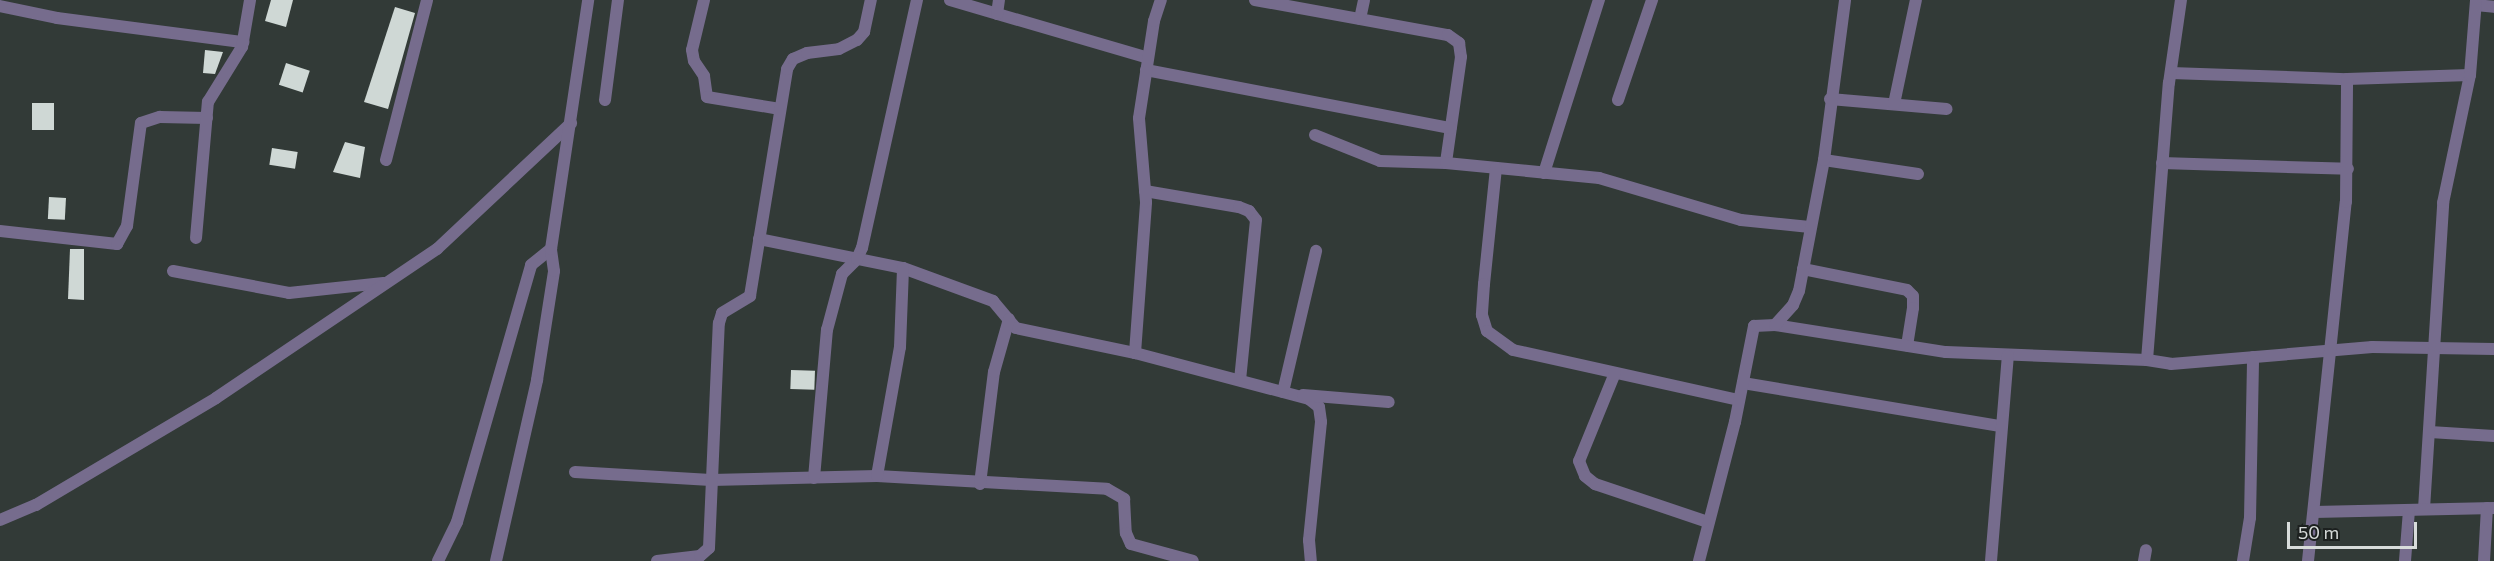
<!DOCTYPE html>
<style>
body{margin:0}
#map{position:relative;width:2494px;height:561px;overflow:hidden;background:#323a37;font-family:Commissioner,sans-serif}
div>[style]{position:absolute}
.building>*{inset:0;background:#cfd8d5;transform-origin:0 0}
.minor>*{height:12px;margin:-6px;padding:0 6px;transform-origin:6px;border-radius:6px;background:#766c8d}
.tertiary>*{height:12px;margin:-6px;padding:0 6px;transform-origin:6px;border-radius:6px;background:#766c8d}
span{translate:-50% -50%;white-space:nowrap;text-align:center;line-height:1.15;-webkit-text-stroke:6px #1c201f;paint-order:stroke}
.scale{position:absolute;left:2287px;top:522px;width:130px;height:27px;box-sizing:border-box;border:3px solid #d8dcdb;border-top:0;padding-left:8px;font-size:18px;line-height:21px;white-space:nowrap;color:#d8dcdb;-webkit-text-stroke:4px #1c201f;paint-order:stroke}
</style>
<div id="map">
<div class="building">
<div style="clip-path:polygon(271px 0,293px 0,286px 27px,265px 21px)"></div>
<div style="clip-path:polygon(395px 7px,415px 13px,388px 109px,364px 102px)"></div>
<div style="clip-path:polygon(205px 50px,223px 52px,215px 74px,203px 73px)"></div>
<div style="left:286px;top:63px;width:25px;height:23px;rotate:18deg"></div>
<div style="left:32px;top:103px;width:22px;height:27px"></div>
<div style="clip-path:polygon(345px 142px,365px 147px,360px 178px,333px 172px)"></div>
<div style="left:272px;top:148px;width:26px;height:17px;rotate:9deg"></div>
<div style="left:49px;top:197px;width:17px;height:22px;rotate:3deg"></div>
<div style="clip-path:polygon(70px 249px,84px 249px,84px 300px,68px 299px)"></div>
<div style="left:791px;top:370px;width:24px;height:19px;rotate:2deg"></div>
</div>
<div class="minor">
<div style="left:704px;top:0;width:51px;rotate:103.5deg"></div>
<div style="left:692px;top:50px;width:11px;rotate:80deg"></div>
<div style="left:694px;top:61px;width:18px;rotate:56deg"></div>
<div style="left:704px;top:76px;width:21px;rotate:82deg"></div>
<div style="left:707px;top:97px;width:74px;rotate:9.3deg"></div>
<div style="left:950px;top:0;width:206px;rotate:16.3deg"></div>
<div style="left:1255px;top:0;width:196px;rotate:10.3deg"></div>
<div style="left:1448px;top:35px;width:14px;rotate:36deg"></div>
<div style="left:1459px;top:43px;width:14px;rotate:82deg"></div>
<div style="left:1461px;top:57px;width:107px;rotate:98.1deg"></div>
<div style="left:2476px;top:5px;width:18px;rotate:6deg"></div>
<div style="left:0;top:6px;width:58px;rotate:11.9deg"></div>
<div style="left:57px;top:18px;width:188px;rotate:7.4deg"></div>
<div style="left:997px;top:14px;width:14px;rotate:-82deg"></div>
<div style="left:1360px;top:19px;width:19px;rotate:-78deg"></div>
<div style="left:1146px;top:70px;width:310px;rotate:10.8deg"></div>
<div style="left:2171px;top:73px;width:176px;rotate:2deg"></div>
<div style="left:2347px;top:79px;width:123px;rotate:-1.9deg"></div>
<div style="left:1830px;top:99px;width:117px;rotate:4.9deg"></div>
<div style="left:605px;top:100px;width:101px;rotate:-82.6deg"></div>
<div style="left:1618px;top:100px;width:106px;rotate:-71.2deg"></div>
<div style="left:1894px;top:104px;width:106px;rotate:-78.1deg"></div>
<div style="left:1315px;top:135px;width:70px;rotate:21.8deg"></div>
<div style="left:1380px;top:161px;width:66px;rotate:1.7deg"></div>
<div style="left:1446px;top:163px;width:154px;rotate:5.6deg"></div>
<div style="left:1599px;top:178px;width:148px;rotate:16.5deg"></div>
<div style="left:1741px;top:220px;width:69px;rotate:5.8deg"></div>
<div style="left:386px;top:160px;width:165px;rotate:-75.6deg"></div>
<div style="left:1824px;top:160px;width:95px;rotate:8.5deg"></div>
<div style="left:2162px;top:163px;width:186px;rotate:1.8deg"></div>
<div style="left:1496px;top:168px;width:117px;rotate:95.9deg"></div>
<div style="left:1484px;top:284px;width:31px;rotate:94deg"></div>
<div style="left:1482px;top:315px;width:17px;rotate:73deg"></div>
<div style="left:1487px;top:331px;width:32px;rotate:36deg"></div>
<div style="left:1513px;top:350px;width:231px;rotate:12.5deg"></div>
<div style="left:1544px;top:173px;width:182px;rotate:-72.4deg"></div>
<div style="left:1145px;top:191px;width:95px;rotate:9.7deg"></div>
<div style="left:1239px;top:207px;width:11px;rotate:22deg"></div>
<div style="left:1249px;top:211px;width:11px;rotate:52deg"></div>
<div style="left:1256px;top:220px;width:161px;rotate:95.7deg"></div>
<div style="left:0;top:231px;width:118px;rotate:6.3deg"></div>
<div style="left:117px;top:244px;width:21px;rotate:-61deg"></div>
<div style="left:127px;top:226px;width:104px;rotate:-82.3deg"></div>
<div style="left:141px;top:123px;width:20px;rotate:-18deg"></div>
<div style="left:160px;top:117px;width:47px;rotate:1.2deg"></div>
<div style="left:196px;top:238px;width:137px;rotate:-85deg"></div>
<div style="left:208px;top:102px;width:65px;rotate:-58.3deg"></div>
<div style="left:242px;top:47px;width:48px;rotate:-80.3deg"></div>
<div style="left:759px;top:239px;width:147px;rotate:11.4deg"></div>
<div style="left:903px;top:268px;width:96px;rotate:20.1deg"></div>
<div style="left:993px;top:301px;width:35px;rotate:50deg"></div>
<div style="left:1016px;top:328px;width:122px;rotate:11.9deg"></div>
<div style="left:1135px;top:353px;width:180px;rotate:14.8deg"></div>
<div style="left:1309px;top:399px;width:13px;rotate:39deg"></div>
<div style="left:1319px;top:407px;width:15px;rotate:82deg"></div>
<div style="left:1321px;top:422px;width:119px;rotate:95.8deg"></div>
<div style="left:1309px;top:540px;width:21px;rotate:85deg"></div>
<div style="left:1803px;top:269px;width:106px;rotate:11.4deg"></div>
<div style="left:1907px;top:290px;width:8px;rotate:45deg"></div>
<div style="left:1913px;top:296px;width:12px;rotate:90deg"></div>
<div style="left:1913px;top:308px;width:38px;rotate:99deg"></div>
<div style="left:173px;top:271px;width:118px;rotate:10.7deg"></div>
<div style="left:289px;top:293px;width:95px;rotate:-6.1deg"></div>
<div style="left:1775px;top:325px;width:173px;rotate:9deg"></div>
<div style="left:1946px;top:352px;width:201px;rotate:2.3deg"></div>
<div style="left:2147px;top:360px;width:24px;rotate:9deg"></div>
<div style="left:2171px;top:364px;width:202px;rotate:-4.8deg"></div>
<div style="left:2372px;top:347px;width:122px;rotate:0.9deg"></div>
<div style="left:1135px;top:353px;width:151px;rotate:-85.8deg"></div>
<div style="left:1146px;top:202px;width:84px;rotate:-94.8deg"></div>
<div style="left:1139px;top:118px;width:98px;rotate:-81.2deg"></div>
<div style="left:1154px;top:21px;width:22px;rotate:-72deg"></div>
<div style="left:2147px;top:360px;width:278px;rotate:-85.5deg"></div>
<div style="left:2169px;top:83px;width:84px;rotate:-81.8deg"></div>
<div style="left:1615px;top:373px;width:95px;rotate:112.2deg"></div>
<div style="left:1579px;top:461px;width:16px;rotate:68deg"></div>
<div style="left:1585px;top:476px;width:13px;rotate:39deg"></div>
<div style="left:1595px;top:484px;width:119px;rotate:18.6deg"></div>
<div style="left:1743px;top:383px;width:261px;rotate:9.5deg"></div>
<div style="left:1283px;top:392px;width:145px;rotate:-76.8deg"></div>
<div style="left:1303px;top:395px;width:86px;rotate:4.7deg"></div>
<div style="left:2430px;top:432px;width:64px;rotate:3.6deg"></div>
<div style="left:575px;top:472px;width:136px;rotate:3.4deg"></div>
<div style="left:711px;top:480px;width:166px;rotate:-1.4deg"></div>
<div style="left:877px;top:476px;width:230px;rotate:3.2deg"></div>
<div style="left:1107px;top:489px;width:20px;rotate:30deg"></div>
<div style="left:1124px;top:499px;width:34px;rotate:87deg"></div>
<div style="left:1126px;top:533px;width:12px;rotate:66deg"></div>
<div style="left:1131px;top:544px;width:64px;rotate:15.3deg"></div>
<div style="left:877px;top:476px;width:131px;rotate:-79.9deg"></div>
<div style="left:900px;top:347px;width:79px;rotate:-87.8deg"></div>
<div style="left:814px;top:478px;width:149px;rotate:-85deg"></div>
<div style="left:827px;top:330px;width:58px;rotate:-75deg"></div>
<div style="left:842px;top:274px;width:21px;rotate:-45deg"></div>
<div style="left:857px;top:259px;width:12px;rotate:-66deg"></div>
<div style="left:862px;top:248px;width:254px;rotate:-77.5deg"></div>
<div style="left:980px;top:484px;width:113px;rotate:-82.9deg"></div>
<div style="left:994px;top:372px;width:55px;rotate:-74.2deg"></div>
<div style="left:2424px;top:509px;width:307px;rotate:-86.4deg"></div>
<div style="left:2443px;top:203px;width:131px;rotate:-78.1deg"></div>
<div style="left:2470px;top:75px;width:75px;rotate:-85.4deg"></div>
<div style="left:2314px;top:512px;width:180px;rotate:-1.3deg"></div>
<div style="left:0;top:520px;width:39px;rotate:-23deg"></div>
<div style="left:36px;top:505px;width:209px;rotate:-30.7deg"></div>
<div style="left:216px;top:398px;width:267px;rotate:-34deg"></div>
<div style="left:437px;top:249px;width:184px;rotate:-43.2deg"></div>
<div style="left:438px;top:561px;width:43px;rotate:-64deg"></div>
<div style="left:457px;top:522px;width:267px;rotate:-73.9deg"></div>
<div style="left:531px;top:265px;width:26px;rotate:-39deg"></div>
<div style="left:657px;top:561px;width:43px;rotate:-6.6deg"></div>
<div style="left:700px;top:556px;width:12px;rotate:-42deg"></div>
<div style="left:709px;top:548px;width:225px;rotate:-87.5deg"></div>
<div style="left:719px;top:323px;width:10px;rotate:-73deg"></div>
<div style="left:722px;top:313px;width:33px;rotate:-31deg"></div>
<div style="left:750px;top:296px;width:230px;rotate:-80.7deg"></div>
<div style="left:787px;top:69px;width:12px;rotate:-59deg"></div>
<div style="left:793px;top:59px;width:15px;rotate:-23deg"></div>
<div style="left:807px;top:53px;width:32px;rotate:-7deg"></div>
<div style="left:839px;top:49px;width:20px;rotate:-27deg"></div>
<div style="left:857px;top:40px;width:11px;rotate:-49deg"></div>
<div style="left:864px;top:32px;width:33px;rotate:-78deg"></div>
<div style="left:1699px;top:561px;width:144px;rotate:-75.5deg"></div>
<div style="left:1735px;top:422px;width:98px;rotate:-78.8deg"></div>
<div style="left:1754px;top:326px;width:21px;rotate:-3deg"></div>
<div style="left:1775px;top:325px;width:27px;rotate:-48deg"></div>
<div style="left:1793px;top:305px;width:15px;rotate:-67deg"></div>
<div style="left:1799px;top:291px;width:133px;rotate:-79.2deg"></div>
<div style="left:1824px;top:160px;width:161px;rotate:-82.5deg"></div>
<div style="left:1991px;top:561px;width:206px;rotate:-85.3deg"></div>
<div style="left:2144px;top:561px;width:11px;rotate:-80deg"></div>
<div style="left:2243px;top:561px;width:44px;rotate:-80.8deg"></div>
<div style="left:2250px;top:518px;width:161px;rotate:-88.9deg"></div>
<div style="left:2308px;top:561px;width:361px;rotate:-84deg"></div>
<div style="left:2346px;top:202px;width:123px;rotate:-89.5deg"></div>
<div style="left:2405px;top:561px;width:51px;rotate:-85.5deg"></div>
<div style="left:2484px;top:561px;width:53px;rotate:-86.8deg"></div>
</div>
<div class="tertiary">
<div style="left:496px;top:561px;width:186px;rotate:-77.2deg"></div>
<div style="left:537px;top:380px;width:110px;rotate:-81.1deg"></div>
<div style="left:554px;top:271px;width:22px;rotate:-98deg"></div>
<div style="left:551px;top:249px;width:252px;rotate:-81.5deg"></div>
</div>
<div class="scale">50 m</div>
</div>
